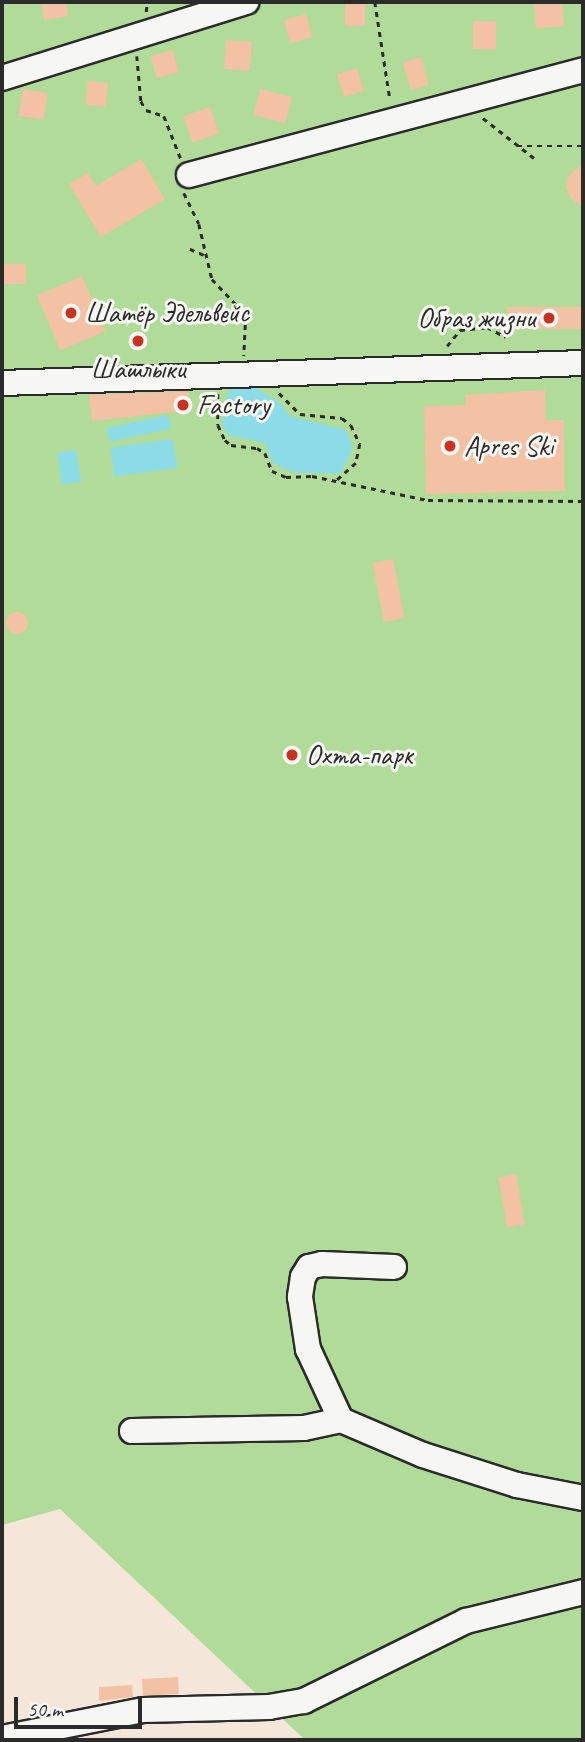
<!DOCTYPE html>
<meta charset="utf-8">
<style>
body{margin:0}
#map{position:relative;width:585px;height:1742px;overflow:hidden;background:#f5e6da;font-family:Caveat,sans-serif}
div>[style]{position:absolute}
.green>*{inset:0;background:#b0db99}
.water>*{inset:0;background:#8cdce7;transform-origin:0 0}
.building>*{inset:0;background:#f3c1a3;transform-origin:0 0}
.round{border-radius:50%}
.path>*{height:2.5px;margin-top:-1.25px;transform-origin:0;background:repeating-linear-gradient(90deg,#2b2b2b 0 5px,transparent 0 10px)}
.roads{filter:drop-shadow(2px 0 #2b2b2b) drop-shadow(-2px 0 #2b2b2b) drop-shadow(0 2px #2b2b2b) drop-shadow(0 -2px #2b2b2b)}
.minor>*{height:24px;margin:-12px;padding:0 12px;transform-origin:12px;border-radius:12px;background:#f6f6f2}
.dots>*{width:19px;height:19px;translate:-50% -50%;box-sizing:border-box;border:4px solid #f6f6f2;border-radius:50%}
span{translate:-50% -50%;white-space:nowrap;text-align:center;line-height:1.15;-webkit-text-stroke:6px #f6f6f2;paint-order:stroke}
.poi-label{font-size:28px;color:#2b2b2b}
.left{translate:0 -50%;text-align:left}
.right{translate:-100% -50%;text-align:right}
.frame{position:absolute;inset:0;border:4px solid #2b2b2b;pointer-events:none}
.scale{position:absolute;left:14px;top:1697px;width:128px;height:32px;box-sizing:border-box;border:4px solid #2b2b2b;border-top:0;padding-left:9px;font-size:21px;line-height:24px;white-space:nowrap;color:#2b2b2b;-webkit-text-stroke:5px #f6f6f2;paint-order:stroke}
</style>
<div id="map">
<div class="green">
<div style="clip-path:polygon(2px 2px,583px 2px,583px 1740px,305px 1740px,60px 1509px,2px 1525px)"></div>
</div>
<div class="water">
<div style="clip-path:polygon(233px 383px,250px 385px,278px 401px,290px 416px,346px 430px,353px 448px,340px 474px,291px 472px,272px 462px,265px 443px,228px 435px,222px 423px,223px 405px)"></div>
<div style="left:168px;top:415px;width:14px;height:63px;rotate:78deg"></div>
<div style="left:173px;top:439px;width:29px;height:63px;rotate:82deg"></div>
<div style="left:76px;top:450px;width:32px;height:19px;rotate:81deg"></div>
</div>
<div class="building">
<div style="clip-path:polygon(41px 2px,66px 2px,68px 16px,44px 20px)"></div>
<div style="left:345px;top:2px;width:20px;height:24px"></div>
<div style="left:562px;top:2px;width:24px;height:28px;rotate:85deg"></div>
<div style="left:306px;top:14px;width:24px;height:23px;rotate:75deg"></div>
<div style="left:496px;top:21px;width:28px;height:23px;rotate:90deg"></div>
<div style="left:226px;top:40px;width:26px;height:29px;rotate:4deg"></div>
<div style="left:173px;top:50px;width:23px;height:23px;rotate:75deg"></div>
<div style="left:421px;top:57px;width:29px;height:19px;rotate:74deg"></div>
<div style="left:357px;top:68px;width:24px;height:21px;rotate:73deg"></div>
<div style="left:88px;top:81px;width:20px;height:24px;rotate:6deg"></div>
<div style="left:23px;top:89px;width:25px;height:27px;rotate:9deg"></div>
<div style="left:260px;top:89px;width:33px;height:27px;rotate:14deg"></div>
<div style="left:210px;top:107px;width:28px;height:28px;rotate:71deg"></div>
<div style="clip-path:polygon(141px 159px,165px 199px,101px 237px,69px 184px,88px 173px,96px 186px)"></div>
<div style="clip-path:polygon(583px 164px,583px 207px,571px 199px,566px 187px,569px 175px)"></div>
<div style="left:2px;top:264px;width:24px;height:20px"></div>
<div style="left:82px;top:276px;width:60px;height:49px;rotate:67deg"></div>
<div style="left:583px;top:307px;width:22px;height:76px;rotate:90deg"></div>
<div style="clip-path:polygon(545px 390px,546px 420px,564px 420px,565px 491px,426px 494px,424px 406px,466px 405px,465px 395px)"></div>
<div style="clip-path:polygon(188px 391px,190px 410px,92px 421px,89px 395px)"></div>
<div style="left:393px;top:559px;width:60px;height:21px;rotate:79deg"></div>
<div class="round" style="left:6px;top:612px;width:22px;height:22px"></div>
<div style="left:516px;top:1174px;width:51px;height:18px;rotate:80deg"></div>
<div style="left:178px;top:1677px;width:17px;height:36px;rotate:87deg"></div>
<div style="clip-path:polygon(132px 1685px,133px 1697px,99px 1701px,99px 1687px)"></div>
</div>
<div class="path">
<div style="left:375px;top:2px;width:98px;rotate:81.2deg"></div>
<div style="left:146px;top:12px;width:10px;rotate:-84deg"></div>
<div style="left:137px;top:56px;width:45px;rotate:84.9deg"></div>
<div style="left:141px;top:101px;width:10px;rotate:61deg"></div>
<div style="left:146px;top:110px;width:19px;rotate:18deg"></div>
<div style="left:164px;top:116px;width:46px;rotate:68.4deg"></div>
<div style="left:483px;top:118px;width:65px;rotate:38.1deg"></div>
<div style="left:517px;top:146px;width:66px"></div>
<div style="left:184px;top:193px;width:34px;rotate:64deg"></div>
<div style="left:199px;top:224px;width:57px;rotate:76.7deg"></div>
<div style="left:212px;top:279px;width:50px;rotate:46.6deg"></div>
<div style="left:246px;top:315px;width:41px;rotate:92.8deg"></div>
<div style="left:190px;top:249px;width:15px;rotate:23deg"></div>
<div style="left:447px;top:346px;width:21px;rotate:-51deg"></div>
<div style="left:460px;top:330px;width:27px;rotate:-6deg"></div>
<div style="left:487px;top:327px;width:21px;rotate:28deg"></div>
<div style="left:279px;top:393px;width:30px;rotate:45deg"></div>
<div style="left:300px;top:414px;width:42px;rotate:5.4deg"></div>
<div style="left:342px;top:418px;width:11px;rotate:38deg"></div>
<div style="left:351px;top:425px;width:21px;rotate:65deg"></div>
<div style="left:360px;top:444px;width:19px;rotate:102deg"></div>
<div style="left:356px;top:463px;width:27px;rotate:138deg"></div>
<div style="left:218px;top:394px;width:31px;rotate:90deg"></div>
<div style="left:218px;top:425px;width:17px;rotate:65deg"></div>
<div style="left:225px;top:440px;width:8px;rotate:40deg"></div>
<div style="left:231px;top:445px;width:26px;rotate:7deg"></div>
<div style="left:257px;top:448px;width:9px;rotate:32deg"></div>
<div style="left:265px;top:453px;width:19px;rotate:69deg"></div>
<div style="left:272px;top:471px;width:15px;rotate:23deg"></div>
<div style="left:286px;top:477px;width:26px;rotate:-2deg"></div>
<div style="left:312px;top:476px;width:118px;rotate:11.7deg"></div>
<div style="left:428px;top:500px;width:155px;rotate:0.4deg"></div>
</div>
<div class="roads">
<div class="minor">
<div style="left:2px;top:78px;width:256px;rotate:-17.3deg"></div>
<div style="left:189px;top:175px;width:408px;rotate:-14.9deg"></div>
<div style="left:2px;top:383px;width:581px;rotate:-1.97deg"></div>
<div style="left:394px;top:1267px;width:72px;rotate:-177.6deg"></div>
<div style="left:322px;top:1264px;width:13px;rotate:167deg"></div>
<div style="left:309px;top:1267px;width:12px;rotate:121deg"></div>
<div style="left:303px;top:1277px;width:20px;rotate:99deg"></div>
<div style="left:300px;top:1297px;width:53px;rotate:81.3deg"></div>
<div style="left:308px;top:1349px;width:78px;rotate:65.1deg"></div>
<div style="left:341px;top:1420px;width:89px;rotate:23.1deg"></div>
<div style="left:423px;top:1455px;width:99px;rotate:17.7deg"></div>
<div style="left:517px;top:1485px;width:67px;rotate:11.1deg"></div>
<div style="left:132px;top:1431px;width:172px;rotate:-1deg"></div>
<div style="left:304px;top:1428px;width:38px;rotate:-12deg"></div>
<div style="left:2px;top:1738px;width:144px;rotate:-11.2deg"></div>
<div style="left:143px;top:1710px;width:126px;rotate:-1.4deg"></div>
<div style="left:269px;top:1707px;width:36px;rotate:-10deg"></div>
<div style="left:304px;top:1701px;width:181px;rotate:-26.3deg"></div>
<div style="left:466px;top:1621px;width:121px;rotate:-13.9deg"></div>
</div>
</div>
<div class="dots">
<div style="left:71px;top:313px;background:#c8321e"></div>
<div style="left:549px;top:318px;background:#c8321e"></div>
<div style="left:138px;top:341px;background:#c8321e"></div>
<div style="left:183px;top:405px;background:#c8321e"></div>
<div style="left:450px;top:446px;background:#c8321e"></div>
<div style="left:292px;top:755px;background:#c8321e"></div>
</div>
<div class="poi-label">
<span class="left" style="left:85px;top:313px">Шатёр Эдельвейс</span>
<span class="right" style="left:535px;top:318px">Образ жизни</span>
<span style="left:138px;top:369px">Шашлыки</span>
<span class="left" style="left:197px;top:405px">Factory</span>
<span class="left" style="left:464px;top:446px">Apres Ski</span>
<span class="left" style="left:306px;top:755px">Охта-парк</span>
</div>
<div class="frame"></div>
<div class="scale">50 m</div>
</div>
